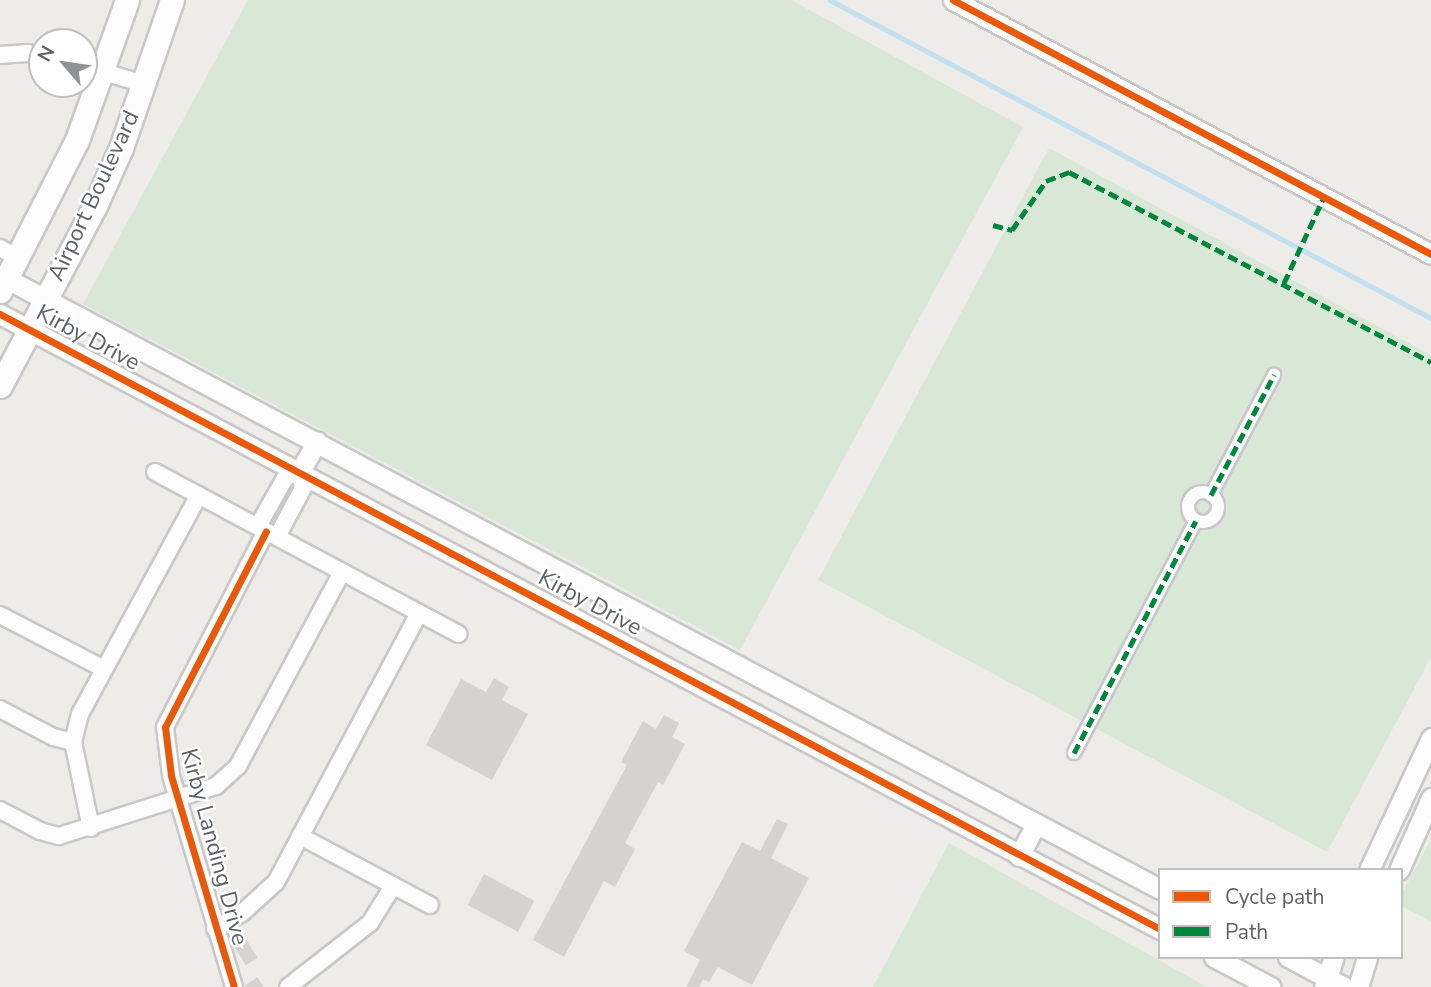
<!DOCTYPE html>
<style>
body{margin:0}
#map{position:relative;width:1431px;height:987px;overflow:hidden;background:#edece9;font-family:"Nunito Sans",sans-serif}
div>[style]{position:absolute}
.green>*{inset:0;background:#d9e7d6}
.stream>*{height:4.5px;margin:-2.25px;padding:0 2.25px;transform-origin:2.25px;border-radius:2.25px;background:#c3e0f1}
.building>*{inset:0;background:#d4d3d1;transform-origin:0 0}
.roads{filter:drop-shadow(2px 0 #c8c8c8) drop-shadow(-2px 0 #c8c8c8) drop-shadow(0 2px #c8c8c8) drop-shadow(0 -2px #c8c8c8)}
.pedestrian>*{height:12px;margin:-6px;padding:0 6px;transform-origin:6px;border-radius:6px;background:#fcfcfc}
.pedestrian>.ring{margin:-6px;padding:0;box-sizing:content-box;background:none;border:12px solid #fcfcfc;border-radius:50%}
.minor>*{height:16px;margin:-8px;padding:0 8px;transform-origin:8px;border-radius:8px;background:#fcfcfc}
.tertiary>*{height:19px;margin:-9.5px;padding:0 9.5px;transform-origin:9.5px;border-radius:9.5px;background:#fcfcfc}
.secondary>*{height:23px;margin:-11.5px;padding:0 11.5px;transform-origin:11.5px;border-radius:11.5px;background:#fcfcfc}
.quiet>*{height:5px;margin-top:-2.5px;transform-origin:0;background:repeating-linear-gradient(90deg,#00873e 0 10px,transparent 0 15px)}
.cycleway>*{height:7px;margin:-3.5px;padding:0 3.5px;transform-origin:3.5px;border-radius:3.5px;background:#e8590c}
span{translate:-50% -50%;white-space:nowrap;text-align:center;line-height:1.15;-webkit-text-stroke:5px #fff;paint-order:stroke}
.street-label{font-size:23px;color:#5f6265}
.legend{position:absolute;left:1158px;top:868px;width:245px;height:91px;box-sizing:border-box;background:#fff;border:2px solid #bfc0c1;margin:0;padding:9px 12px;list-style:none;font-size:21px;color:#5f6265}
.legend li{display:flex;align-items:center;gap:14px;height:35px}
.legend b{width:35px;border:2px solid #bfc0c1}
.north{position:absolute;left:28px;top:28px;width:70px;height:70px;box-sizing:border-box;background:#fff;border:2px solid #bfc0c1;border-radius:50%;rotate:299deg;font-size:19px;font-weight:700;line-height:28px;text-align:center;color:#5f6265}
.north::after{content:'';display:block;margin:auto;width:24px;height:32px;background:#919293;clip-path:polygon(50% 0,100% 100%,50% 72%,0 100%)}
</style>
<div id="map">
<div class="green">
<div style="clip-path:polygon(248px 0,791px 0,1023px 127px,740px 650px,83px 304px)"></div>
<div style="clip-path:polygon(1049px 148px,1431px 355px,1431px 657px,1327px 852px,818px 580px)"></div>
<div style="clip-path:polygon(1431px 840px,1431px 921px,1401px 906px,1401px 895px)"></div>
<div style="clip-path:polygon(949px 843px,1207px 987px,873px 987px)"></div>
</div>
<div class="stream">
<div style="left:830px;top:0;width:680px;rotate:27.88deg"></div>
</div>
<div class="building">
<div style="clip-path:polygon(494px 678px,509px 687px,502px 700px,528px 714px,492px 780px,426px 745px,461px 679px,486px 692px)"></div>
<div style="clip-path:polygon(664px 715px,679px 723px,672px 737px,685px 744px,663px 785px,658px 782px,625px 843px,635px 849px,615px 887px,604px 881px,564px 957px,533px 940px,627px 765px,621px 762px,643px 721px,656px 729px)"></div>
<div style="clip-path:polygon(777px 819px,788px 824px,771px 858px,809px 878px,752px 985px,718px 967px,709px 982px,703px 979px,699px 987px,686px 987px,700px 960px,684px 951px,742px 842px,760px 851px)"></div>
<div style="left:484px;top:874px;width:57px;height:35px;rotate:28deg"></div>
<div style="left:243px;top:935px;width:27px;height:14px;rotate:57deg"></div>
<div style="clip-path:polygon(257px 977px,264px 987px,243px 987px)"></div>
</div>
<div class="roads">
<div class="pedestrian">
<div class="ring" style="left:1188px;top:492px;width:18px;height:18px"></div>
<div style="left:1211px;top:495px;width:136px;rotate:-62.3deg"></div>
<div style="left:1074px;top:753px;width:262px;rotate:-62.3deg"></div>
</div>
<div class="minor">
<div style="left:0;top:55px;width:28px;rotate:-4deg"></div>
<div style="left:28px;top:53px;width:14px;rotate:12deg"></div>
<div style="left:84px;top:66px;width:63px;rotate:16.7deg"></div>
<div style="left:0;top:248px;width:21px;rotate:29deg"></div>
<div style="left:155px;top:472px;width:344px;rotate:28.1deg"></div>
<div style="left:258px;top:526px;width:55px;rotate:-60.6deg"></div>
<div style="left:285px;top:478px;width:17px;rotate:-25deg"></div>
<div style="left:300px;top:471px;width:17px;rotate:80deg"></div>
<div style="left:303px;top:488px;width:55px;rotate:118deg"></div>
<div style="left:0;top:615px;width:117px;rotate:27.4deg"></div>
<div style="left:0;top:709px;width:60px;rotate:27.8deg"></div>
<div style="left:53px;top:737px;width:21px;rotate:14deg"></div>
<div style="left:0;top:810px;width:45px;rotate:27.7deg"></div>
<div style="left:40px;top:831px;width:20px;rotate:15deg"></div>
<div style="left:59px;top:836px;width:165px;rotate:-17.7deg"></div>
<div style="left:216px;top:786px;width:30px;rotate:-42deg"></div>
<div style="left:238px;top:766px;width:220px;rotate:-61.8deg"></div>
<div style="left:91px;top:828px;width:88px;rotate:-101.8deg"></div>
<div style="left:73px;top:742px;width:29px;rotate:-76deg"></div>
<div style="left:80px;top:714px;width:249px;rotate:-61.5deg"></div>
<div style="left:300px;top:836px;width:147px;rotate:28deg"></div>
<div style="left:215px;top:929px;width:31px;rotate:-31deg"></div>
<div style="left:242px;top:913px;width:46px;rotate:-42.4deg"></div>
<div style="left:276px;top:882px;width:305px;rotate:-62deg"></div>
<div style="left:234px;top:987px;width:221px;rotate:-106.6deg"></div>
<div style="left:171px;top:775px;width:48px;rotate:-97.1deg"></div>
<div style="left:165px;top:727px;width:220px;rotate:-62.7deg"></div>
<div style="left:288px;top:987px;width:104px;rotate:-38deg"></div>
<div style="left:370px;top:923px;width:44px;rotate:-58.1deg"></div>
</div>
<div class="tertiary">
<div style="left:953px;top:0;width:541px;rotate:27.99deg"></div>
<div style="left:7px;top:279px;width:1304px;rotate:27.88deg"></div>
<div style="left:0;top:314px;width:1313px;rotate:27.93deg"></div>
<div style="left:300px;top:471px;width:34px;rotate:-60deg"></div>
<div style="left:1019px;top:856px;width:36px;rotate:-62deg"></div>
<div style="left:1369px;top:870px;width:146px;rotate:-64.8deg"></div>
<div style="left:1399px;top:870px;width:79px;rotate:-66deg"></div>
<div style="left:1214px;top:957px;width:64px;rotate:27.8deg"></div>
<div style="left:1288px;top:957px;width:64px;rotate:28.2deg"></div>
<div style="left:1324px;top:987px;width:32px;rotate:-72deg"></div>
<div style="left:1358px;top:987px;width:31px;rotate:-73deg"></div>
</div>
<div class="secondary">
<div style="left:0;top:291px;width:169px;rotate:-63deg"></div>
<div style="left:77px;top:140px;width:149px;rotate:-70.3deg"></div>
<div style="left:0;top:386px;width:201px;rotate:-62.2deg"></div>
<div style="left:94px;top:208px;width:66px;rotate:-65.8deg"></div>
<div style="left:121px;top:148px;width:157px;rotate:-71deg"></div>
</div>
</div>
<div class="quiet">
<div style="left:993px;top:225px;width:20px;rotate:15deg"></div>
<div style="left:1012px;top:230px;width:60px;rotate:-55.2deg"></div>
<div style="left:1046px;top:181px;width:25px;rotate:-21deg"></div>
<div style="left:1069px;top:172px;width:409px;rotate:27.7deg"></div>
<div style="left:1284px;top:283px;width:95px;rotate:-65.1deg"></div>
<div style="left:1211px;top:495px;width:136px;rotate:-62.3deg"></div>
<div style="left:1074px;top:753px;width:262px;rotate:-62.3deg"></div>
</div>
<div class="cycleway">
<div style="left:953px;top:0;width:541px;rotate:27.99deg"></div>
<div style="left:0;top:314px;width:1313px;rotate:27.93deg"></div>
<div style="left:234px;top:987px;width:221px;rotate:-106.6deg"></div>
<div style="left:171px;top:775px;width:48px;rotate:-97.1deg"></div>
<div style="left:165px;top:727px;width:220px;rotate:-62.7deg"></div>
</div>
<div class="street-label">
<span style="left:94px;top:196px;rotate:-65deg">Airport Boulevard</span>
<span style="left:88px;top:338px;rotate:28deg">Kirby Drive</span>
<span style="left:590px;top:603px;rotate:28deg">Kirby Drive</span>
<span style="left:214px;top:847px;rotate:75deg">Kirby Landing Drive</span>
</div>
<ul class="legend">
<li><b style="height:9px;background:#e8590c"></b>Cycle path</li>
<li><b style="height:9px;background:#00873e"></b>Path</li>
</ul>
<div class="north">N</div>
</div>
